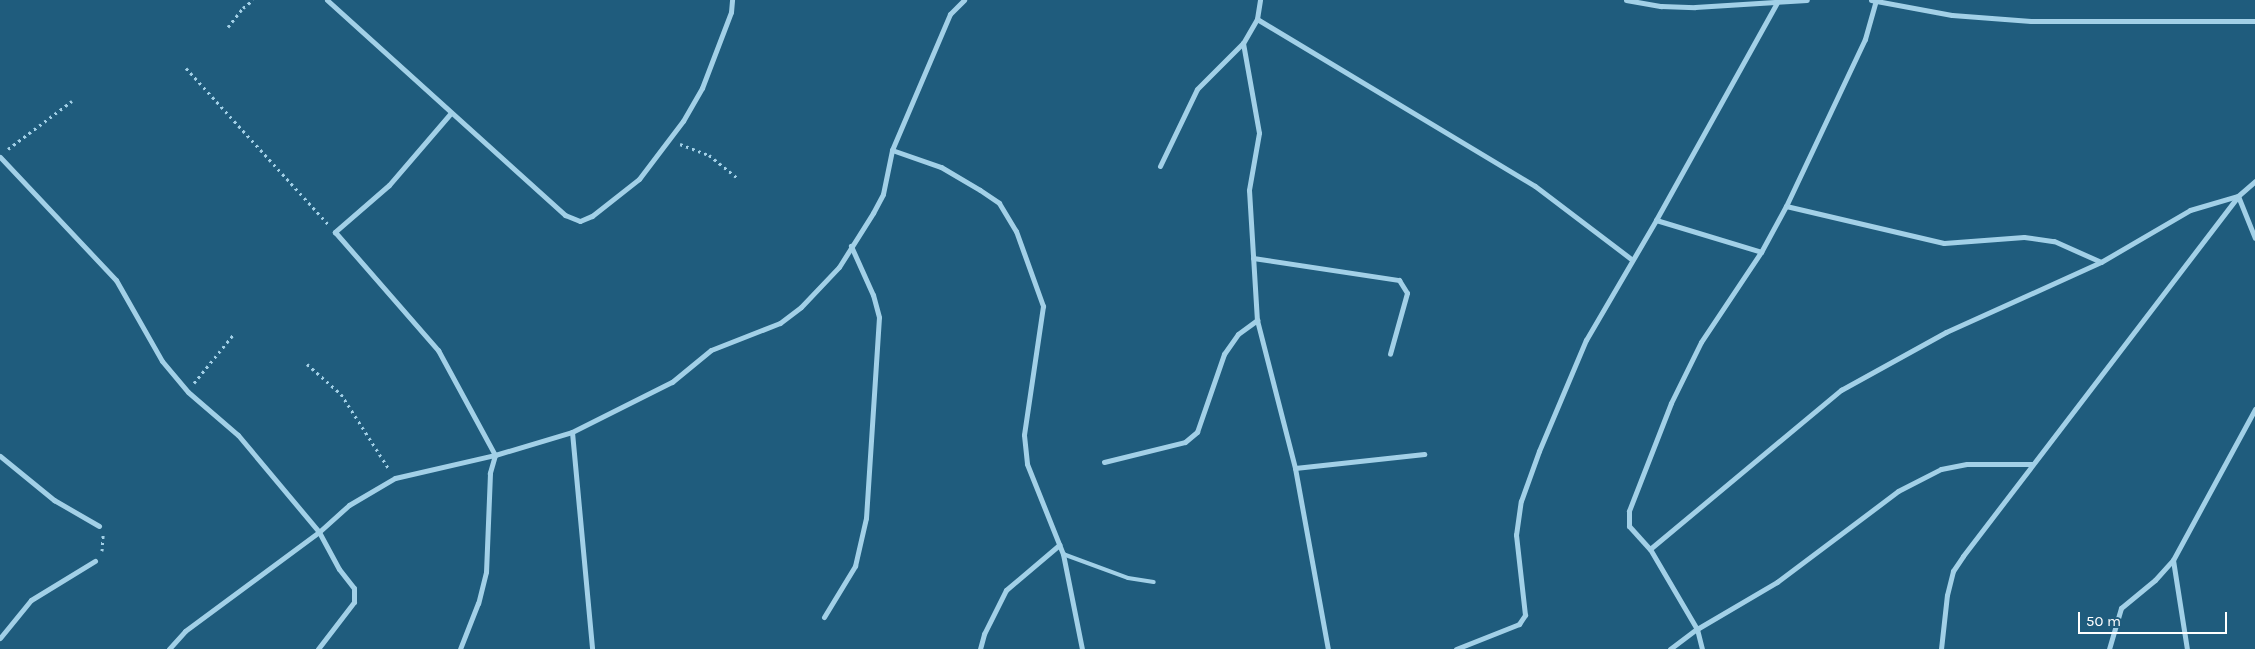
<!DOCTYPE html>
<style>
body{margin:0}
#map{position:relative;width:2255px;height:649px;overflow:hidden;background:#1f5c7d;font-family:Karla,sans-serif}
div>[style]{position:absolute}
.path>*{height:3px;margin-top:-1.5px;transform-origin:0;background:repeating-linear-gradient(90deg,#a2d0e7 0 2.5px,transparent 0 6.5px)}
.service>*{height:4px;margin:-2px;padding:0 2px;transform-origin:2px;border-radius:2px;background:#a2d0e7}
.minor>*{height:5px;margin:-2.5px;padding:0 2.5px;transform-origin:2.5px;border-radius:2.5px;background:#a2d0e7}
span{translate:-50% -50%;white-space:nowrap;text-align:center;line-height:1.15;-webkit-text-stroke:5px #1f5c7d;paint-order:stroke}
.scale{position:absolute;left:2078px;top:612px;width:149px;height:22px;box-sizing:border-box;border:2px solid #fff;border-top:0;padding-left:6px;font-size:15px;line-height:18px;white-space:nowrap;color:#fff;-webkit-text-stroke:4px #1f5c7d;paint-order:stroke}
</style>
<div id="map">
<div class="path">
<div style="left:228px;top:27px;width:24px;rotate:-52deg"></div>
<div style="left:243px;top:8px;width:13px;rotate:-39deg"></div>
<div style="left:186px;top:68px;width:211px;rotate:47.7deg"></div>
<div style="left:680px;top:144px;width:31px;rotate:21deg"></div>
<div style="left:709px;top:155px;width:36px;rotate:39deg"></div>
<div style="left:8px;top:149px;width:80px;rotate:-36.9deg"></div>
<div style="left:307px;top:364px;width:45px;rotate:41.4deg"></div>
<div style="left:341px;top:394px;width:89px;rotate:57.4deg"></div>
<div style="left:194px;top:383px;width:62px;rotate:-50.9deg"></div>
<div style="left:102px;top:551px;width:16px;rotate:-86deg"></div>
</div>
<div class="service">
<div style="left:1063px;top:554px;width:69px;rotate:20.3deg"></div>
<div style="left:1128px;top:578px;width:26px;rotate:9deg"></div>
</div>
<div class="minor">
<div style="left:327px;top:0;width:321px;rotate:42.1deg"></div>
<div style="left:565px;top:215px;width:16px;rotate:22deg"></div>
<div style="left:580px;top:221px;width:13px;rotate:-23deg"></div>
<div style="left:592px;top:216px;width:60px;rotate:-38.2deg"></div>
<div style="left:639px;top:179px;width:73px;rotate:-52.8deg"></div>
<div style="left:683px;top:121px;width:38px;rotate:-60deg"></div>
<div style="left:702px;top:88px;width:81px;rotate:-69.1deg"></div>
<div style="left:731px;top:12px;width:12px;rotate:-85deg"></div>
<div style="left:1260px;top:0;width:19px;rotate:99deg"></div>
<div style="left:1257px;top:19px;width:28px;rotate:120deg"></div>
<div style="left:1243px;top:43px;width:91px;rotate:79.9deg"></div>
<div style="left:1259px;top:133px;width:58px;rotate:100deg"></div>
<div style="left:1249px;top:190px;width:130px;rotate:86.5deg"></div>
<div style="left:1257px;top:320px;width:153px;rotate:75.6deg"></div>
<div style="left:1295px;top:468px;width:184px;rotate:79.7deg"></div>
<div style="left:1626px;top:0;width:36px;rotate:10deg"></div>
<div style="left:1661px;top:6px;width:34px;rotate:2deg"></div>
<div style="left:1695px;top:7px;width:112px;rotate:-3.6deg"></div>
<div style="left:1871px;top:0;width:82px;rotate:10.5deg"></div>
<div style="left:1952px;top:15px;width:79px;rotate:4.3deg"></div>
<div style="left:2031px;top:21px;width:224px"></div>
<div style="left:1876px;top:0;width:41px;rotate:105.8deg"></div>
<div style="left:1865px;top:39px;width:185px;rotate:115.3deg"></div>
<div style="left:1786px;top:206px;width:52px;rotate:118.5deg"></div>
<div style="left:1761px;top:252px;width:108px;rotate:123.7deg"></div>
<div style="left:1701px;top:342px;width:68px;rotate:116.2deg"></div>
<div style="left:1671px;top:403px;width:116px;rotate:111.3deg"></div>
<div style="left:1629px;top:511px;width:15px;rotate:90deg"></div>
<div style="left:1629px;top:526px;width:31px;rotate:48deg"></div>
<div style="left:1650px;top:549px;width:93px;rotate:59.6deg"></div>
<div style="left:1697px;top:629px;width:93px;rotate:-30.4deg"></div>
<div style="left:1777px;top:582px;width:151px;rotate:-36.9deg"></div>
<div style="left:1898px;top:491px;width:48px;rotate:-27.1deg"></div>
<div style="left:1941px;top:469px;width:26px;rotate:-11deg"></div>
<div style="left:1967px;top:464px;width:65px"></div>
<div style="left:1257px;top:19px;width:324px;rotate:31deg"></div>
<div style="left:1535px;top:186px;width:121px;rotate:37.2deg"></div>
<div style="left:450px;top:114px;width:94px;rotate:130.7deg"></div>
<div style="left:389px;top:185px;width:72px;rotate:139deg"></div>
<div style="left:335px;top:232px;width:157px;rotate:48.9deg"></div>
<div style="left:438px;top:350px;width:119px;rotate:61.5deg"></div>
<div style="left:495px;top:455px;width:19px;rotate:106deg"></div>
<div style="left:490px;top:473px;width:99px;rotate:92.3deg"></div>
<div style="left:486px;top:572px;width:32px;rotate:104deg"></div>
<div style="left:478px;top:603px;width:49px;rotate:111.4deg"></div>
<div style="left:892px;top:150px;width:52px;rotate:19.1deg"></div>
<div style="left:941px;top:167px;width:45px;rotate:30.5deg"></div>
<div style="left:980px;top:190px;width:23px;rotate:34deg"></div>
<div style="left:999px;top:203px;width:33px;rotate:59deg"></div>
<div style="left:1016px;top:231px;width:80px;rotate:70.2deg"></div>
<div style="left:1043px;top:306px;width:130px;rotate:98.4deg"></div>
<div style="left:1024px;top:435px;width:29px;rotate:84deg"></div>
<div style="left:1027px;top:464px;width:97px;rotate:68.2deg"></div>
<div style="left:1063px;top:554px;width:97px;rotate:78.7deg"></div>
<div style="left:0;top:157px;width:169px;rotate:46.7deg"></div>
<div style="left:116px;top:280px;width:93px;rotate:60.4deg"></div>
<div style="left:162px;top:361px;width:40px;rotate:50deg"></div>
<div style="left:188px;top:392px;width:66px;rotate:40.7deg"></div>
<div style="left:238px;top:435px;width:126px;rotate:50.1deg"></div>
<div style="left:319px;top:532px;width:40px;rotate:-42deg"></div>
<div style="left:349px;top:505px;width:53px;rotate:-30.4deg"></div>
<div style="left:395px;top:478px;width:103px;rotate:-13deg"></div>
<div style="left:495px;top:455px;width:80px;rotate:-16.6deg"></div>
<div style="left:572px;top:432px;width:112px;rotate:-26.6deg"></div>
<div style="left:672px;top:382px;width:50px;rotate:-39.4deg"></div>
<div style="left:711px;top:350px;width:74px;rotate:-21.4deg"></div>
<div style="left:780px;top:323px;width:26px;rotate:-37deg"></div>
<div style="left:801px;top:307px;width:55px;rotate:-46.5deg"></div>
<div style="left:839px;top:267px;width:64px;rotate:-57.8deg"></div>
<div style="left:873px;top:213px;width:21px;rotate:-62deg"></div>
<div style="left:883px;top:194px;width:45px;rotate:-78.4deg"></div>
<div style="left:892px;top:150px;width:148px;rotate:-66.9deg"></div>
<div style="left:950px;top:14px;width:20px;rotate:-45deg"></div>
<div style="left:1160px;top:166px;width:85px;rotate:-64.3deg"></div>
<div style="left:1197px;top:89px;width:65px;rotate:-45deg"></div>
<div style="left:1786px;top:206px;width:162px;rotate:13.2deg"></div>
<div style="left:1944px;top:243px;width:80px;rotate:-4.3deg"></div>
<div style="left:2024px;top:237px;width:30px;rotate:8deg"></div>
<div style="left:2054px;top:241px;width:51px;rotate:24.1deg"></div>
<div style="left:1656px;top:220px;width:110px;rotate:16.9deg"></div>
<div style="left:1253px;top:258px;width:148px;rotate:8.6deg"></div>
<div style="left:1399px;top:280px;width:15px;rotate:58deg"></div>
<div style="left:1407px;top:293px;width:63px;rotate:105.6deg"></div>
<div style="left:572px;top:432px;width:218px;rotate:84.7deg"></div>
<div style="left:0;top:456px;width:70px;rotate:39.2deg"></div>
<div style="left:54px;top:500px;width:52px;rotate:30deg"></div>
<div style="left:1104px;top:462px;width:83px;rotate:-13.9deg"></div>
<div style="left:1185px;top:442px;width:16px;rotate:-40deg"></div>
<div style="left:1197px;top:432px;width:83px;rotate:-70.9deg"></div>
<div style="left:1224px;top:354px;width:24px;rotate:-55deg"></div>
<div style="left:1238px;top:334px;width:24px;rotate:-36deg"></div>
<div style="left:1295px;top:468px;width:130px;rotate:-6.2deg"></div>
<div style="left:1650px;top:549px;width:249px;rotate:-39.8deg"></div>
<div style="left:1841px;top:390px;width:120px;rotate:-28.9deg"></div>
<div style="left:1946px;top:332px;width:170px;rotate:-24.3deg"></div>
<div style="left:2101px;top:262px;width:103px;rotate:-30.3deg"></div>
<div style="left:2190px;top:210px;width:50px;rotate:-16.3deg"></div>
<div style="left:2238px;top:196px;width:45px;rotate:68deg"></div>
<div style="left:2173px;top:560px;width:90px;rotate:81.1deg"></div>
<div style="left:824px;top:617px;width:60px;rotate:-58.7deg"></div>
<div style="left:855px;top:566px;width:49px;rotate:-77.1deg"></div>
<div style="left:866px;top:518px;width:201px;rotate:-86.3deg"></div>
<div style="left:879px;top:317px;width:23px;rotate:-105deg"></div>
<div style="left:873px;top:295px;width:54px;rotate:-114.2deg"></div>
<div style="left:0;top:638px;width:49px;rotate:-50.8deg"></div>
<div style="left:31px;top:600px;width:75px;rotate:-31.4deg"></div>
<div style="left:169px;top:649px;width:24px;rotate:-48deg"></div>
<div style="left:185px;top:631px;width:167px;rotate:-36.5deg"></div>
<div style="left:319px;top:532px;width:42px;rotate:61.6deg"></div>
<div style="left:339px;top:569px;width:24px;rotate:52deg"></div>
<div style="left:354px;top:588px;width:14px;rotate:90deg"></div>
<div style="left:354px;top:602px;width:59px;rotate:127.5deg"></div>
<div style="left:980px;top:649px;width:16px;rotate:-75deg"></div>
<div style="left:984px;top:634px;width:49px;rotate:-63.4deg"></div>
<div style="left:1006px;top:590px;width:70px;rotate:-40.3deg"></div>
<div style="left:1456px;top:649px;width:68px;rotate:-21.6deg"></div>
<div style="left:1519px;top:624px;width:11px;rotate:-56deg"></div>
<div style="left:1525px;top:615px;width:81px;rotate:-96.4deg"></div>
<div style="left:1516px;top:535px;width:34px;rotate:-82deg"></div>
<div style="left:1521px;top:501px;width:53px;rotate:-70.2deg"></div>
<div style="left:1539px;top:451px;width:121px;rotate:-67.1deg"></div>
<div style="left:1586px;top:340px;width:139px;rotate:-59.7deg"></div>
<div style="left:1656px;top:220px;width:248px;rotate:-60.9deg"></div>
<div style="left:1670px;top:649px;width:34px;rotate:-37deg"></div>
<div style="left:1697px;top:629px;width:21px;rotate:76deg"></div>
<div style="left:1941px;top:649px;width:54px;rotate:-83.7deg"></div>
<div style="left:1947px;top:595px;width:25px;rotate:-76deg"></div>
<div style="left:1953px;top:571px;width:18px;rotate:-56deg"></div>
<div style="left:1963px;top:556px;width:453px;rotate:-52.6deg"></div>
<div style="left:2238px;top:196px;width:23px;rotate:-41deg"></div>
<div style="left:2109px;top:649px;width:43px;rotate:-73.7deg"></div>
<div style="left:2121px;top:608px;width:44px;rotate:-39.5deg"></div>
<div style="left:2155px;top:580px;width:27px;rotate:-48deg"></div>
<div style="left:2173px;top:560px;width:172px;rotate:-61.5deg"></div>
</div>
<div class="scale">50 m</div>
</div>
